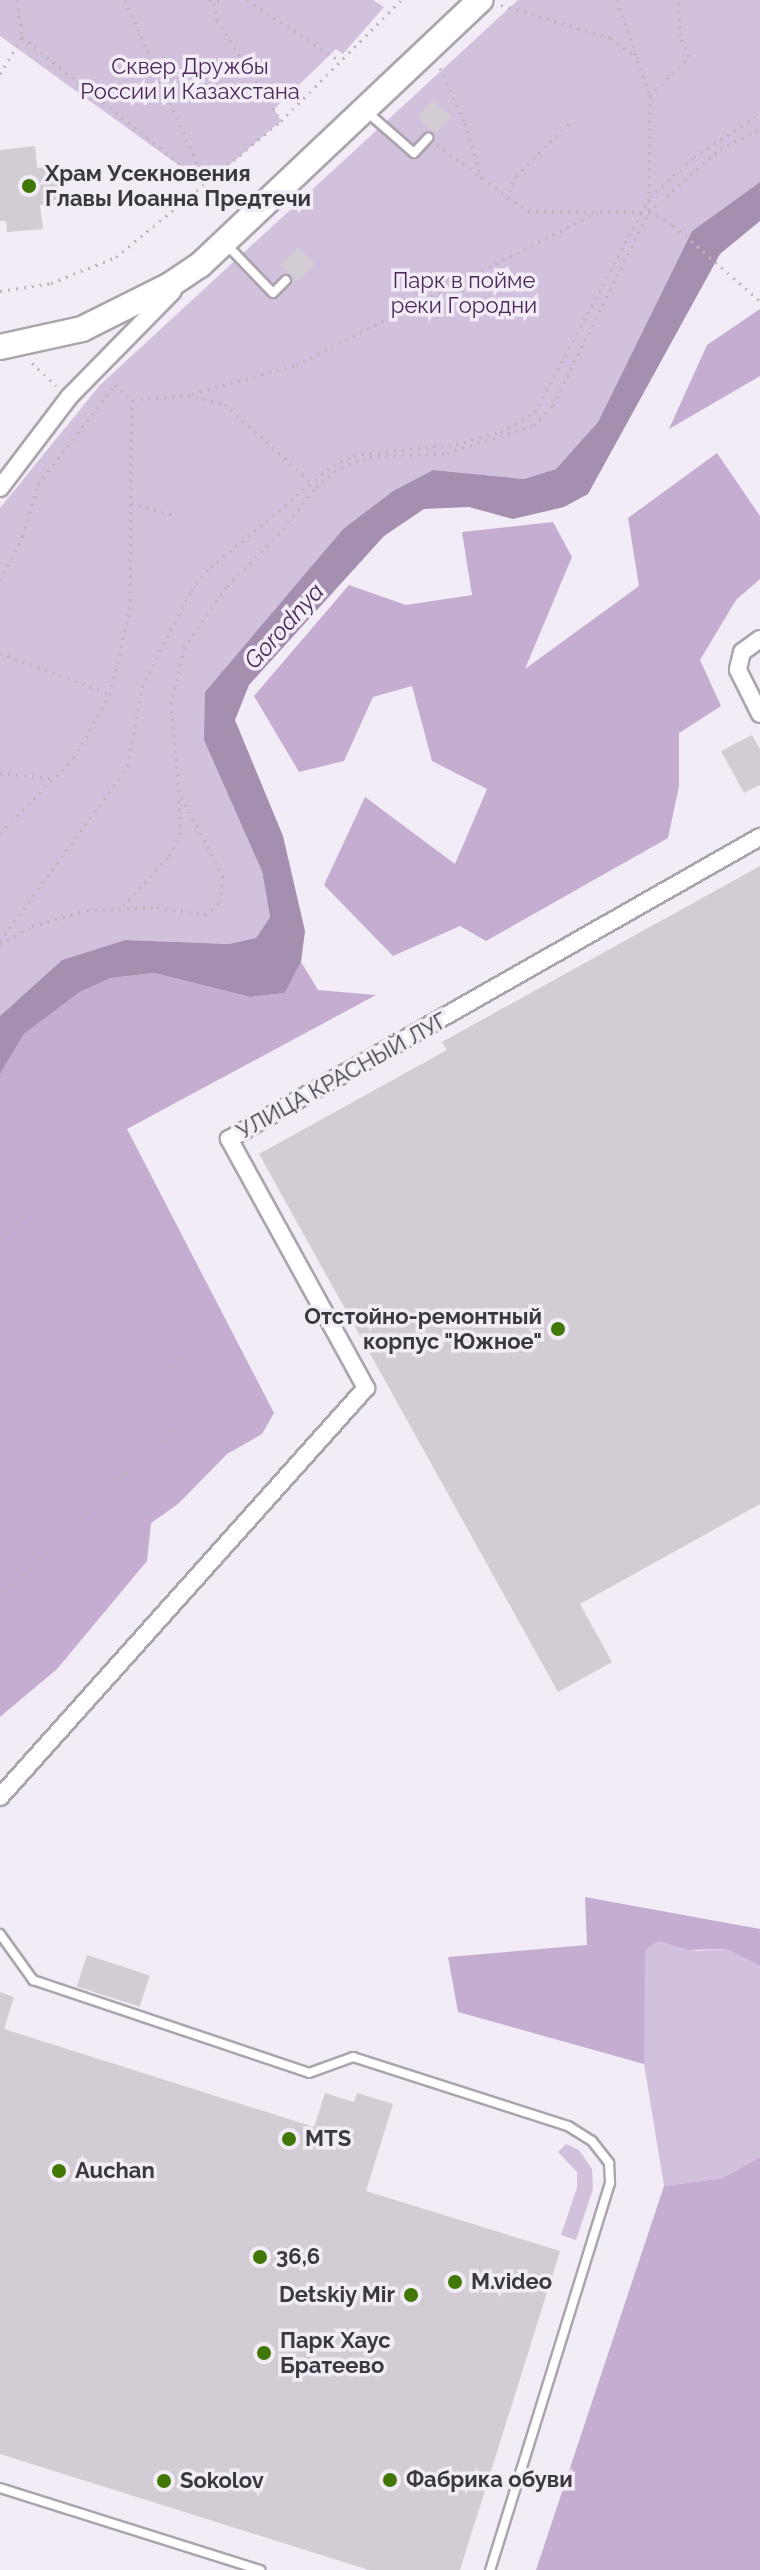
<!DOCTYPE html>
<meta charset="utf-8">
<style>
body{margin:0}
#map{position:relative;width:760px;height:2570px;overflow:hidden;background:#f2ecf6;font-family:Raleway,sans-serif}
div>[style]{position:absolute}
.green>*{inset:0;background:#d2c1dc}
.forest>*{inset:0;background:#c4add0}
.water>*{inset:0;background:#a58fb1}
.building>*{inset:0;background:#d2ccd5;transform-origin:0 0}
.path>*{height:3px;margin-top:-1.5px;transform-origin:0;background:repeating-linear-gradient(90deg,#bbb6be 0 2px,transparent 0 8px)}
.roads{filter:drop-shadow(2px 0 #aba5ae) drop-shadow(-2px 0 #aba5ae) drop-shadow(0 2px #aba5ae) drop-shadow(0 -2px #aba5ae)}
.lane>*{height:8px;margin:-4px;padding:0 4px;transform-origin:4px;border-radius:4px;background:#fff}
.street>*{height:16px;margin:-8px;padding:0 8px;transform-origin:8px;border-radius:8px;background:#fff}
.secondary>*{height:24px;margin:-12px;padding:0 12px;transform-origin:12px;border-radius:12px;background:#fff}
.dots>*{width:22px;height:22px;translate:-50% -50%;box-sizing:border-box;border:4px solid #f2ecf6;border-radius:50%}
span{translate:-50% -50%;white-space:nowrap;text-align:center;line-height:1.15;-webkit-text-stroke:7px #f2ecf6;paint-order:stroke}
.park-label{font-size:22px;color:#492957}
.poi-label{font-size:22px;color:#3b393d;font-weight:700}
.left{translate:0 -50%;text-align:left}
.right{translate:-100% -50%;text-align:right}
.street-label{font-size:22px;color:#3b393d}
.water-label{font-size:24px;color:#4a2b59;font-style:italic}
</style>
<div id="map">
<div class="green">
<div style="clip-path:polygon(0 0,373px 0,384px 7px,343px 54px,336px 49px,274px 109px,281px 121px,206px 185px,0 36px)"></div>
<div style="clip-path:polygon(518px 0,760px 0,760px 182px,692px 231px,598px 422px,556px 469px,524px 479px,433px 470px,393px 491px,343px 529px,205px 692px,262px 871px,270px 917px,256px 938px,229px 944px,125px 940px,62px 960px,0 1016px,0 508px,100px 385px)"></div>
<div style="clip-path:polygon(659px 1941px,696px 1951px,728px 1949px,760px 1966px,760px 2157px,723px 2178px,664px 2186px,644px 2064px,644px 1950px)"></div>
<div style="clip-path:polygon(566px 2144px,579px 2150px,592px 2169px,593px 2189px,576px 2240px,561px 2235px,577px 2188px,577px 2172px,558px 2152px)"></div>
</div>
<div class="forest">
<div style="clip-path:polygon(760px 309px,760px 376px,669px 429px,707px 345px)"></div>
<div style="clip-path:polygon(717px 453px,760px 516px,760px 579px,736px 600px,700px 660px,721px 706px,679px 733px,679px 786px,668px 838px,486px 941px,460px 926px,393px 956px,324px 885px,365px 797px,455px 864px,487px 789px,432px 761px,412px 686px,373px 697px,344px 761px,299px 772px,254px 696px,349px 585px,406px 605px,472px 595px,462px 532px,553px 522px,572px 557px,525px 669px,639px 586px,628px 518px)"></div>
<div style="clip-path:polygon(301px 962px,318px 990px,376px 995px,127px 1129px,274px 1413px,262px 1434px,227px 1454px,178px 1504px,151px 1523px,147px 1561px,57px 1669px,0 1717px,0 1074px,24px 1034px,80px 992px,111px 978px,154px 973px,250px 997px,285px 993px)"></div>
<div style="clip-path:polygon(585px 1897px,760px 1929px,760px 1966px,727px 1949px,689px 1950px,659px 1941px,645px 1950px,644px 2064px,458px 2012px,448px 1957px,587px 1945px)"></div>
<div style="clip-path:polygon(760px 2157px,760px 2570px,536px 2570px,664px 2186px,723px 2178px)"></div>
</div>
<div class="water">
<div style="clip-path:polygon(760px 182px,760px 221px,720px 254px,588px 494px,564px 507px,513px 519px,469px 507px,424px 509px,384px 536px,249px 685px,235px 720px,283px 836px,305px 931px,301px 962px,285px 993px,250px 997px,154px 973px,111px 978px,80px 992px,24px 1034px,0 1074px,0 1016px,62px 960px,125px 940px,229px 944px,256px 938px,270px 917px,262px 871px,204px 740px,205px 692px,343px 529px,393px 491px,433px 470px,524px 479px,556px 469px,598px 422px,692px 231px)"></div>
</div>
<div class="building">
<div style="left:433px;top:100px;width:25px;height:23px;rotate:43deg"></div>
<div style="clip-path:polygon(35px 146px,37px 168px,56px 166px,60px 204px,40px 205px,43px 229px,7px 232px,6px 221px,0 221px,0 150px)"></div>
<div style="left:298px;top:247px;width:24px;height:25px;rotate:45deg"></div>
<div style="clip-path:polygon(752px 735px,760px 749px,760px 785px,744px 793px,721px 751px)"></div>
<div style="clip-path:polygon(760px 866px,760px 1504px,580px 1604px,612px 1662px,558px 1692px,259px 1154px,447px 1050px,442px 1042px)"></div>
<div style="left:87px;top:1955px;width:66px;height:33px;rotate:18deg"></div>
<div style="clip-path:polygon(0 1992px,14px 1997px,4px 2029px,314px 2127px,325px 2093px,354px 2102px,357px 2093px,393px 2104px,366px 2191px,560px 2251px,460px 2570px,369px 2570px,0 2454px)"></div>
</div>
<div class="path">
<div style="left:17px;top:0;width:37px;rotate:82deg"></div>
<div style="left:125px;top:0;width:198px;rotate:66.2deg"></div>
<div style="left:209px;top:0;width:13px"></div>
<div style="left:247px;top:0;width:108px;rotate:33.2deg"></div>
<div style="left:617px;top:0;width:102px;rotate:71deg"></div>
<div style="left:650px;top:96px;width:116px;rotate:90.5deg"></div>
<div style="left:214px;top:3px;width:17px;rotate:80deg"></div>
<div style="left:217px;top:20px;width:120px;rotate:57.6deg"></div>
<div style="left:501px;top:5px;width:115px;rotate:16.7deg"></div>
<div style="left:611px;top:38px;width:34px;rotate:37deg"></div>
<div style="left:440px;top:68px;width:60px;rotate:65.6deg"></div>
<div style="left:465px;top:123px;width:59px;rotate:73.4deg"></div>
<div style="left:0;top:74px;width:43px;rotate:-59.3deg"></div>
<div style="left:22px;top:37px;width:236px;rotate:38.8deg"></div>
<div style="left:650px;top:96px;width:56px;rotate:-45.7deg"></div>
<div style="left:689px;top:56px;width:22px;rotate:-114deg"></div>
<div style="left:680px;top:36px;width:36px;rotate:-93deg"></div>
<div style="left:437px;top:145px;width:112px;rotate:36deg"></div>
<div style="left:528px;top:211px;width:121px;rotate:0.5deg"></div>
<div style="left:649px;top:212px;width:27px;rotate:28deg"></div>
<div style="left:673px;top:225px;width:116px;rotate:41.1deg"></div>
<div style="left:506px;top:199px;width:25px;rotate:-67deg"></div>
<div style="left:516px;top:176px;width:78px;rotate:-45deg"></div>
<div style="left:0;top:291px;width:52px;rotate:-8.9deg"></div>
<div style="left:51px;top:283px;width:70px;rotate:-21.8deg"></div>
<div style="left:116px;top:257px;width:214px;rotate:-39.5deg"></div>
<div style="left:281px;top:121px;width:170px;rotate:-45.2deg"></div>
<div style="left:32px;top:363px;width:33px;rotate:43deg"></div>
<div style="left:192px;top:394px;width:108px;rotate:-15.6deg"></div>
<div style="left:296px;top:365px;width:341px;rotate:-26.9deg"></div>
<div style="left:131px;top:503px;width:44px;rotate:15.9deg"></div>
<div style="left:0;top:580px;width:50px;rotate:-62.4deg"></div>
<div style="left:23px;top:536px;width:54px;rotate:-73.9deg"></div>
<div style="left:38px;top:484px;width:125px;rotate:-52.1deg"></div>
<div style="left:115px;top:385px;width:23px;rotate:41deg"></div>
<div style="left:132px;top:400px;width:56px;rotate:-5.1deg"></div>
<div style="left:188px;top:395px;width:38px;rotate:14deg"></div>
<div style="left:225px;top:404px;width:119px;rotate:42.3deg"></div>
<div style="left:0;top:653px;width:117px;rotate:20.4deg"></div>
<div style="left:0;top:773px;width:52px;rotate:5.5deg"></div>
<div style="left:0;top:833px;width:105px;rotate:-45.4deg"></div>
<div style="left:74px;top:758px;width:73px;rotate:-60.6deg"></div>
<div style="left:110px;top:694px;width:87px;rotate:-76.8deg"></div>
<div style="left:130px;top:609px;width:209px;rotate:-89.5deg"></div>
<div style="left:123px;top:906px;width:68px;rotate:-47.4deg"></div>
<div style="left:169px;top:856px;width:25px;rotate:-63deg"></div>
<div style="left:180px;top:834px;width:40px;rotate:-91.4deg"></div>
<div style="left:0;top:941px;width:217px;rotate:-53.8deg"></div>
<div style="left:128px;top:766px;width:80px;rotate:-80deg"></div>
<div style="left:142px;top:687px;width:109px;rotate:-63.2deg"></div>
<div style="left:191px;top:590px;width:30px;rotate:-49deg"></div>
<div style="left:211px;top:567px;width:159px;rotate:-39.9deg"></div>
<div style="left:333px;top:465px;width:23px;rotate:-25deg"></div>
<div style="left:354px;top:455px;width:103px;rotate:-6.2deg"></div>
<div style="left:456px;top:444px;width:47px;rotate:-14.9deg"></div>
<div style="left:501px;top:432px;width:39px;rotate:-30deg"></div>
<div style="left:535px;top:412px;width:244px;rotate:-61.9deg"></div>
<div style="left:650px;top:197px;width:59px;rotate:-42.3deg"></div>
<div style="left:694px;top:157px;width:79px;rotate:-33.1deg"></div>
<div style="left:0;top:944px;width:37px;rotate:-29deg"></div>
<div style="left:32px;top:926px;width:57px;rotate:-16.2deg"></div>
<div style="left:87px;top:910px;width:70px;rotate:-2.5deg"></div>
<div style="left:157px;top:907px;width:49px;rotate:9.5deg"></div>
<div style="left:205px;top:915px;width:20px;rotate:-41deg"></div>
<div style="left:220px;top:902px;width:25px;rotate:-83deg"></div>
<div style="left:223px;top:877px;width:96px;rotate:-117.4deg"></div>
<div style="left:179px;top:792px;width:88px;rotate:-95.2deg"></div>
<div style="left:171px;top:704px;width:57px;rotate:-76.9deg"></div>
<div style="left:184px;top:648px;width:75px;rotate:-55.3deg"></div>
<div style="left:227px;top:586px;width:72px;rotate:-45deg"></div>
<div style="left:278px;top:535px;width:61px;rotate:-51.6deg"></div>
<div style="left:316px;top:487px;width:32px;rotate:-39deg"></div>
<div style="left:341px;top:467px;width:31px;rotate:-19deg"></div>
<div style="left:370px;top:457px;width:77px;rotate:-3deg"></div>
<div style="left:447px;top:453px;width:91px;rotate:-17.8deg"></div>
<div style="left:534px;top:425px;width:28px;rotate:-46deg"></div>
<div style="left:553px;top:405px;width:216px;rotate:-63.6deg"></div>
<div style="left:649px;top:212px;width:95px;rotate:-41.6deg"></div>
<div style="left:720px;top:149px;width:45px;rotate:-26.6deg"></div>
<div style="left:0;top:1238px;width:51px;rotate:-41.8deg"></div>
<div style="left:38px;top:1204px;width:111px;rotate:-95.1deg"></div>
<div style="left:126px;top:1474px;width:98px;rotate:-42.9deg"></div>
<div style="left:0;top:1597px;width:173px;rotate:-44.5deg"></div>
<div style="left:123px;top:1476px;width:135px;rotate:-65deg"></div>
</div>
<div class="roads">
<div class="lane">
<div style="left:367px;top:112px;width:62px;rotate:41.1deg"></div>
<div style="left:414px;top:153px;width:21px;rotate:-47deg"></div>
<div style="left:225px;top:243px;width:69px;rotate:46.2deg"></div>
<div style="left:273px;top:293px;width:18px;rotate:-45deg"></div>
<div style="left:0;top:1934px;width:57px;rotate:54.3deg"></div>
<div style="left:33px;top:1980px;width:291px;rotate:18.6deg"></div>
<div style="left:309px;top:2073px;width:47px;rotate:-20deg"></div>
<div style="left:353px;top:2057px;width:226px;rotate:17.8deg"></div>
<div style="left:568px;top:2126px;width:28px;rotate:32deg"></div>
<div style="left:592px;top:2141px;width:28px;rotate:52deg"></div>
<div style="left:609px;top:2163px;width:20px;rotate:87deg"></div>
<div style="left:610px;top:2183px;width:405px;rotate:107.2deg"></div>
<div style="left:0;top:2488px;width:273px;rotate:17.5deg"></div>
</div>
<div class="street">
<div style="left:0;top:488px;width:114px;rotate:-52.8deg"></div>
<div style="left:69px;top:397px;width:148px;rotate:-45.5deg"></div>
<div style="left:760px;top:639px;width:22px;rotate:144deg"></div>
<div style="left:742px;top:652px;width:18px;rotate:103deg"></div>
<div style="left:738px;top:670px;width:49px;rotate:63.4deg"></div>
<div style="left:0;top:1797px;width:549px;rotate:-48.18deg"></div>
<div style="left:366px;top:1388px;width:284px;rotate:-118.8deg"></div>
<div style="left:229px;top:1139px;width:611px;rotate:-29.63deg"></div>
</div>
<div class="secondary">
<div style="left:0;top:347px;width:84px;rotate:-12.4deg"></div>
<div style="left:82px;top:329px;width:98px;rotate:-26.6deg"></div>
<div style="left:170px;top:285px;width:36px;rotate:-34deg"></div>
<div style="left:200px;top:265px;width:386px;rotate:-43.4deg"></div>
</div>
</div>
<div class="dots">
<div style="left:29px;top:186px;background:#417707"></div>
<div style="left:558px;top:1329px;background:#417707"></div>
<div style="left:289px;top:2139px;background:#417707"></div>
<div style="left:59px;top:2171px;background:#417707"></div>
<div style="left:260px;top:2257px;background:#417707"></div>
<div style="left:455px;top:2282px;background:#417707"></div>
<div style="left:411px;top:2295px;background:#417707"></div>
<div style="left:264px;top:2353px;background:#417707"></div>
<div style="left:390px;top:2480px;background:#417707"></div>
<div style="left:164px;top:2481px;background:#417707"></div>
</div>
<div class="park-label">
<span style="left:190px;top:79px">Сквер Дружбы<br>России и Казахстана</span>
<span style="left:464px;top:293px">Парк в пойме<br>реки Городни</span>
</div>
<div class="poi-label">
<span class="left" style="left:45px;top:186px">Храм Усекновения<br>Главы Иоанна Предтечи</span>
<span class="right" style="left:542px;top:1329px">Отстойно-ремонтный<br>корпус "Южное"</span>
<span class="left" style="left:305px;top:2139px">MTS</span>
<span class="left" style="left:75px;top:2171px">Auchan</span>
<span class="left" style="left:276px;top:2257px">36,6</span>
<span class="left" style="left:471px;top:2282px">M.video</span>
<span class="right" style="left:395px;top:2295px">Detskiy Mir</span>
<span class="left" style="left:280px;top:2353px">Парк Хаус<br>Братеево</span>
<span class="left" style="left:406px;top:2480px">Фабрика обуви</span>
<span class="left" style="left:180px;top:2481px">Sokolov</span>
</div>
<div class="street-label">
<span style="left:342px;top:1076px;rotate:-29deg">УЛИЦА КРАСНЫЙ ЛУГ</span>
</div>
<div class="water-label">
<span style="left:284px;top:626px;rotate:-48deg">Gorodnya</span>
</div>
</div>
